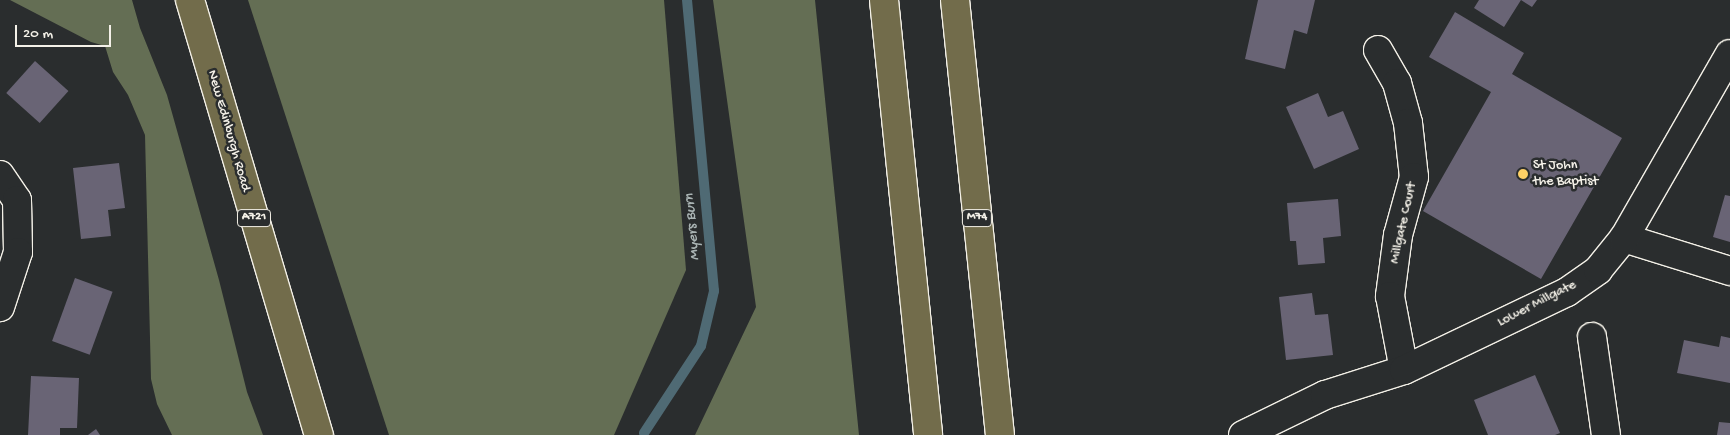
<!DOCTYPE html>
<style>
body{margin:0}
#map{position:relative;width:1730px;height:435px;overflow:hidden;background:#2a2d2e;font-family:"Gochi Hand",sans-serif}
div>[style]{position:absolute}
.green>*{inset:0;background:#646e54}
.stream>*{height:10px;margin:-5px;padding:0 5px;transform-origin:5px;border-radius:5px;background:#4f6a74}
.building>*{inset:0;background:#696475;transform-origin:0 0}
.roads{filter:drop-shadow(1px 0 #f4f1e8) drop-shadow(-1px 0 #f4f1e8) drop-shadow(0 1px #f4f1e8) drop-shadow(0 -1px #f4f1e8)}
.minor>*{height:28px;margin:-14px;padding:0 14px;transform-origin:14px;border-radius:14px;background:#2a2d2e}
.tertiary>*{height:28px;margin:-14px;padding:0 14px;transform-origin:14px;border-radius:14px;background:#2a2d2e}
.primary>*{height:28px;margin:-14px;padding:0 14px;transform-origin:14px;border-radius:14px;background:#726c4b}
.motorway>*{height:28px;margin:-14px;padding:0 14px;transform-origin:14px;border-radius:14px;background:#726c4b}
.dots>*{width:14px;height:14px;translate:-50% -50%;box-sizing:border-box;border:2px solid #2a2d2e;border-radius:50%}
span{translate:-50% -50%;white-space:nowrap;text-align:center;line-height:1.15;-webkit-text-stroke:5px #2a2d2e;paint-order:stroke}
.shield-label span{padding:1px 4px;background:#2a2d2e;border:1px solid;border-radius:4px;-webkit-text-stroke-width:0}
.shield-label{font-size:12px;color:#f4f1e8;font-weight:700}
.street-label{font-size:14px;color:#f4f1e8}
.poi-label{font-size:14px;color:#f4f1e8}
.left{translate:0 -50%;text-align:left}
.water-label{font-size:15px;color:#aab4b4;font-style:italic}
.scale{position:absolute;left:15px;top:25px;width:96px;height:22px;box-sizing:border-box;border:2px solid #f4f1e8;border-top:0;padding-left:6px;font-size:15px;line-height:18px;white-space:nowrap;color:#f4f1e8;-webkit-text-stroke:4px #2a2d2e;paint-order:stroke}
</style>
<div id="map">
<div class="green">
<div style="clip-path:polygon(10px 0,132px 0,140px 28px,167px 95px,219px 280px,247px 392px,263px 435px,172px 435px,157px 404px,151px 379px,145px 135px,128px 95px,113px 72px,105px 46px,91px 42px)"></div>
<div style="clip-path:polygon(248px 0,664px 0,686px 270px,614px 435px,389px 435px)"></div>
<div style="clip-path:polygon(713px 0,815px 0,859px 435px,695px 435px,756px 307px)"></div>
</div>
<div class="stream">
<div style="left:644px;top:433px;width:104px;rotate:-56.8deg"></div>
<div style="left:701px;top:346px;width:57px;rotate:-76.7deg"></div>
<div style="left:714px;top:291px;width:292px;rotate:-95.3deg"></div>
</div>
<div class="building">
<div style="clip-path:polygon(1258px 0,1315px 0,1307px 34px,1294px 30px,1285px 69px,1245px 59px)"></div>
<div style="clip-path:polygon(1479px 0,1537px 0,1532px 7px,1521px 0,1504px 27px,1474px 8px)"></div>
<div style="clip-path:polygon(1455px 12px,1524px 53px,1512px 74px,1622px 138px,1541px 279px,1423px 211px,1491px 92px,1429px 57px)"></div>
<div style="left:35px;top:61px;width:45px;height:43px;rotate:42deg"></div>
<div style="clip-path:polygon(1318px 93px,1328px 117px,1343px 111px,1359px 149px,1314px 169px,1286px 107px)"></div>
<div style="clip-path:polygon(119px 163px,125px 208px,108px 210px,111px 236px,81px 239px,73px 168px)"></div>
<div style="clip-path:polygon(1725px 195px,1730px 196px,1730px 242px,1713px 237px)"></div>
<div style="clip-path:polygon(1338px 199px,1341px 236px,1323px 238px,1325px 263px,1298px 265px,1296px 241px,1290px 241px,1287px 203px)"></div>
<div style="left:75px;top:278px;width:40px;height:67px;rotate:20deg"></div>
<div style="clip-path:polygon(1312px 293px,1315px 315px,1328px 314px,1333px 355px,1286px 360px,1279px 297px)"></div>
<div style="clip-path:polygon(1721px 336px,1730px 338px,1730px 383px,1677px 373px,1684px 340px,1719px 347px)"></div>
<div style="clip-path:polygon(1535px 375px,1560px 433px,1555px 435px,1488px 435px,1474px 400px)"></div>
<div style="clip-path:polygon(31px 376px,79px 378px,77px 428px,60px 428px,60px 435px,28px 435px)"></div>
<div style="clip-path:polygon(1719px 422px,1730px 423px,1730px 435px,1717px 435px)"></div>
<div style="clip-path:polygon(96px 429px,100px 435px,88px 435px)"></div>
</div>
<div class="roads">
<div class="minor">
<div style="left:1378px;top:50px;width:38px;rotate:60deg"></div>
<div style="left:1397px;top:83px;width:41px;rotate:74.6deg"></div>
<div style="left:1408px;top:123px;width:54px;rotate:83.7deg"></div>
<div style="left:1414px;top:177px;width:60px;rotate:105.4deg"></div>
<div style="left:1398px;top:235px;width:62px;rotate:97.5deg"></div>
<div style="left:1390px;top:296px;width:75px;rotate:79.3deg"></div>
<div style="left:0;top:175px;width:30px;rotate:56deg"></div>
<div style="left:17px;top:200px;width:52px;rotate:88.9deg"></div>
<div style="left:18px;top:252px;width:58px;rotate:108.1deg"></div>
<div style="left:1624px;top:238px;width:111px;rotate:17.3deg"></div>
<div style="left:1592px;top:337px;width:99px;rotate:81.9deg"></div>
</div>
<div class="tertiary">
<div style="left:1243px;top:435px;width:91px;rotate:-26deg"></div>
<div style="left:1325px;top:395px;width:83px;rotate:-17.6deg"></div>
<div style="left:1404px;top:370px;width:181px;rotate:-25.6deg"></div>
<div style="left:1567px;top:292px;width:38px;rotate:-35deg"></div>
<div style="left:1598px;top:270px;width:41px;rotate:-50.9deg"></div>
<div style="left:1624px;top:238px;width:212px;rotate:-60.1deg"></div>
</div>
<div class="primary">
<div style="left:190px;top:0;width:454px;rotate:73.5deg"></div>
</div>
<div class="motorway">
<div style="left:884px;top:0;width:437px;rotate:84.2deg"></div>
<div style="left:955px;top:0;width:437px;rotate:84.1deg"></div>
</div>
</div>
<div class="dots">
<div style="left:1523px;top:174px;background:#ffd166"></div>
</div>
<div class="shield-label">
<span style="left:254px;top:218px">A721</span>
<span style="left:977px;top:218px">M74</span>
</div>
<div class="street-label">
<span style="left:228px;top:131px;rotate:74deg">New Edinburgh Road</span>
<span style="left:1404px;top:223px;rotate:-78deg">Millgate Court</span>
<span style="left:1537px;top:304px;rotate:-27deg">Lower Millgate</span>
</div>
<div class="poi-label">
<span class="left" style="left:1533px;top:174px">St John<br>the Baptist</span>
</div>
<div class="water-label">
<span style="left:693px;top:227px;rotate:-95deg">Myers Burn</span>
</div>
<div class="scale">20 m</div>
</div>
